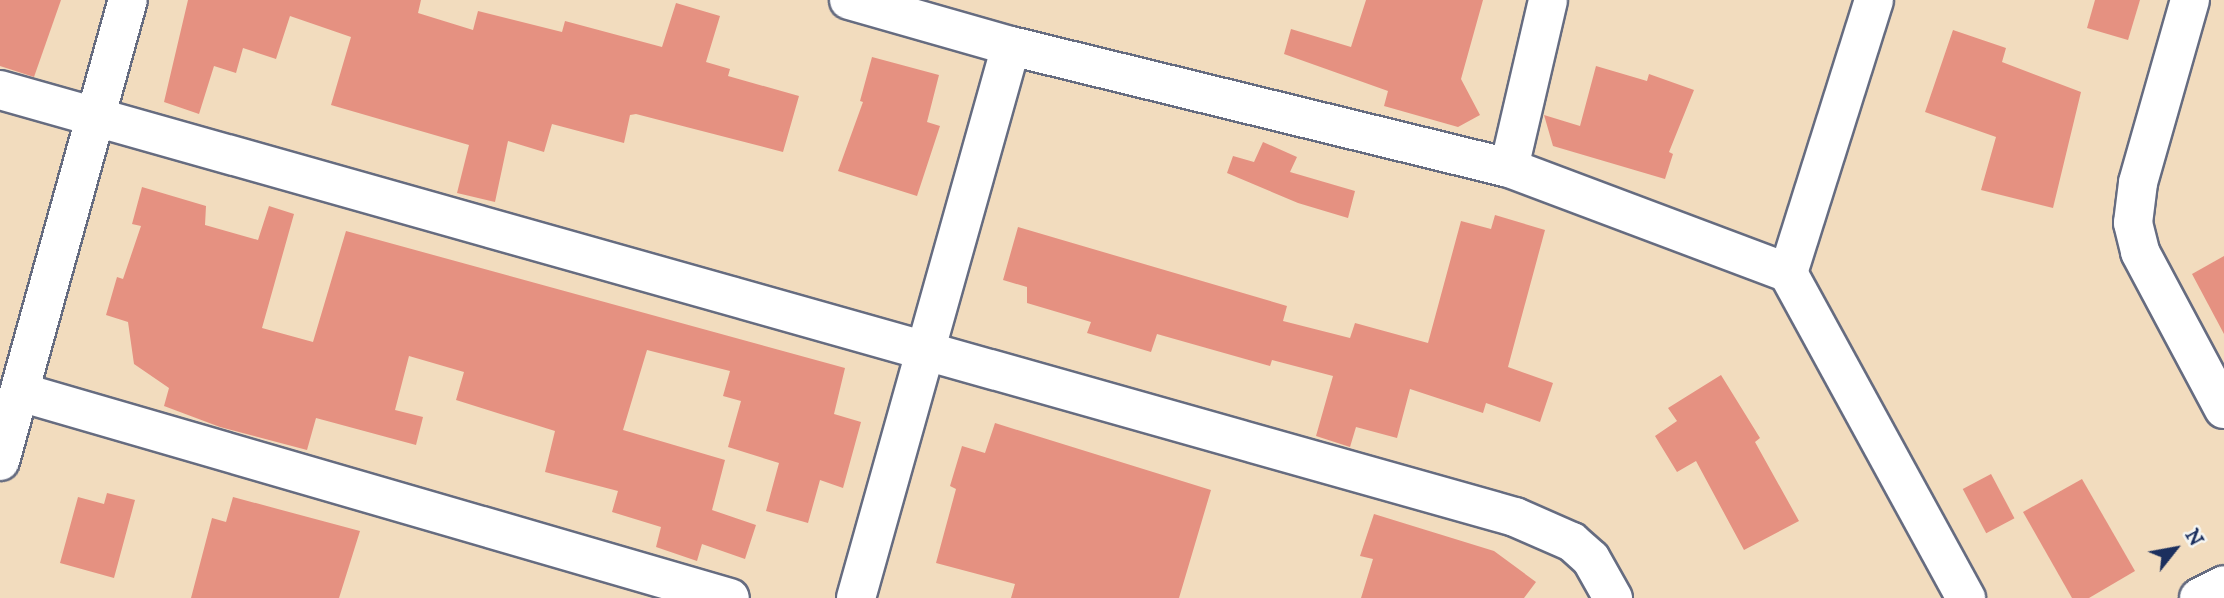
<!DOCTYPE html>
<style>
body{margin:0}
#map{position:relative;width:2224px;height:598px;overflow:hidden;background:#f2dcbe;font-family:"IM FELL DW Pica",serif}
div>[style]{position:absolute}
.building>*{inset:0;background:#e59181;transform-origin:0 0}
.roads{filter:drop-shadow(2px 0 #666c80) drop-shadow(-2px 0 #666c80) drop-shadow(0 2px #666c80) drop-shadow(0 -2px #666c80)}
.minor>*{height:38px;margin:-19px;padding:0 19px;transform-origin:19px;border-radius:19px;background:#fff}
span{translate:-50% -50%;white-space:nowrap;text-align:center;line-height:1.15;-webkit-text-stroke:5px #f6f6f2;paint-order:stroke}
.north{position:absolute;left:2140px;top:514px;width:70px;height:70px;-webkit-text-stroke:5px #f6f6f2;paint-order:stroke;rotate:59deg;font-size:19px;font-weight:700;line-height:28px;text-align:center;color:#1b2f5e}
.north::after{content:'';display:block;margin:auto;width:24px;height:32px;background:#1b2f5e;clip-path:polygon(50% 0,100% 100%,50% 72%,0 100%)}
</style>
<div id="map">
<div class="building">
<div style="clip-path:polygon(0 0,61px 0,34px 77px,0 66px)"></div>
<div style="clip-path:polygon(188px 0,421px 0,418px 13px,473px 30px,478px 11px,562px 32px,565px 21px,662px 47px,676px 3px,720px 16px,706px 62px,730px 69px,728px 76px,799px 96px,783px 152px,636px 114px,630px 115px,624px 143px,552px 124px,544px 152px,508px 141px,495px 202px,457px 193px,469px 145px,331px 105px,351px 37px,290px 16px,276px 59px,243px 48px,236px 73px,214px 66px,199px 114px,164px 102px)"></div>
<div style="clip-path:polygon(1366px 0,1483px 0,1461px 79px,1480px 115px,1458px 127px,1384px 106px,1388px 91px,1284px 54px,1291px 29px,1351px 47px)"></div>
<div style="clip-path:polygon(2095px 0,2140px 0,2128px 40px,2087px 28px)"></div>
<div style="clip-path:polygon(1953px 30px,2006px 48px,2002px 62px,2081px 92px,2053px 208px,1981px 190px,1996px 137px,1925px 112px)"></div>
<div style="clip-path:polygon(872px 57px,939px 75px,927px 122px,940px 126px,917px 196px,838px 171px,863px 102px,860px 101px)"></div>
<div style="clip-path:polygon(1596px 66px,1647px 81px,1649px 74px,1694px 90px,1669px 152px,1673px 154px,1665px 179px,1553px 146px,1544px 115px,1580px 126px)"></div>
<div style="clip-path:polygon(1263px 142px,1297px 157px,1290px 172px,1355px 191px,1348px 218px,1298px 203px,1227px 173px,1233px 156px,1254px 162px)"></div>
<div style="clip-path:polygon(142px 187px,206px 206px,205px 225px,258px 240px,269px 206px,294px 214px,262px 328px,313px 342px,346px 231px,845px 368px,834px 414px,861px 422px,843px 488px,820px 480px,808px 523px,766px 511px,779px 463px,728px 447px,741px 401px,723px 396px,730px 371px,647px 350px,623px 430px,725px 460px,712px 510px,756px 525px,745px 559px,702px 544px,697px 561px,656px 547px,661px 527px,612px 512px,618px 491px,545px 472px,555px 431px,456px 400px,464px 372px,409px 356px,395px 410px,423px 417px,416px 445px,316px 418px,307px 450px,220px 427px,164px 406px,169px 388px,134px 364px,128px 322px,106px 315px,117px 277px,123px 279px,141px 226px,132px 224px)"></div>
<div style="clip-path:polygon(1495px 215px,1545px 230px,1508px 367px,1553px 383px,1540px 422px,1486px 403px,1483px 413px,1410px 389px,1397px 438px,1356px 427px,1350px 447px,1316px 436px,1333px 376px,1272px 360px,1270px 366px,1157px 334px,1151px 352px,1087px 333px,1091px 322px,1027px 303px,1027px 287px,1003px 280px,1018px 227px,1287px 306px,1283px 321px,1350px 338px,1355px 323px,1428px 343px,1461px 221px,1491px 229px)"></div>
<div style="clip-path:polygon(2224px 256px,2224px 334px,2192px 274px)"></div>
<div style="clip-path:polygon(1721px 375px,1760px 438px,1755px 442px,1799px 521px,1744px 550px,1696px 461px,1677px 472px,1655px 436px,1677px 421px,1668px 408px)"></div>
<div style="clip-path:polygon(995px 423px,1211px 490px,1179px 598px,1011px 598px,1015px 584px,936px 563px,956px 489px,950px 486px,962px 446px,985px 453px)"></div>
<div style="left:1991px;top:474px;width:50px;height:32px;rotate:62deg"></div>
<div style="clip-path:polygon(2082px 479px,2135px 571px,2089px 598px,2072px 598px,2023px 512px)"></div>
<div style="clip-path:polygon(107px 493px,135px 500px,114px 578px,60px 563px,78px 497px,104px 504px)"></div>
<div style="clip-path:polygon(233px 497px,360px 531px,339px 598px,191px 598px,212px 518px,226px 522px)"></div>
<div style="clip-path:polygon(1374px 514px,1494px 551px,1536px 582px,1524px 598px,1361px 598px,1373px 559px,1360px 556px)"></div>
</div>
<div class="roads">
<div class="minor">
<div style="left:849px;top:0;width:168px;rotate:15.9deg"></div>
<div style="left:1011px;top:46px;width:513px;rotate:13.77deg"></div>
<div style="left:1509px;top:168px;width:298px;rotate:20.6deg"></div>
<div style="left:1788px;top:273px;width:371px;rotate:61.3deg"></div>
<div style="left:2190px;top:0;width:190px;rotate:105.9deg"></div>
<div style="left:2138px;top:183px;width:40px;rotate:97.1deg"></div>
<div style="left:2133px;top:223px;width:30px;rotate:76deg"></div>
<div style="left:2140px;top:252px;width:178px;rotate:61.9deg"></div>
<div style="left:0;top:90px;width:1574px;rotate:15.74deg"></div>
<div style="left:1515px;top:517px;width:62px;rotate:23.7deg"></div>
<div style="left:1572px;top:542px;width:25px;rotate:42deg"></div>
<div style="left:1591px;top:559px;width:45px;rotate:60.6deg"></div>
<div style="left:1509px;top:168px;width:172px;rotate:-76.9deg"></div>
<div style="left:1788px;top:273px;width:286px;rotate:-72.5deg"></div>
<div style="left:20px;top:392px;width:739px;rotate:16.18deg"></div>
<div style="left:0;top:461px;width:478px;rotate:-74.5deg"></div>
<div style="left:856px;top:598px;width:573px;rotate:-74.32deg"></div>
<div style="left:2199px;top:598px;width:28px;rotate:-27deg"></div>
</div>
</div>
<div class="north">N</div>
</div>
